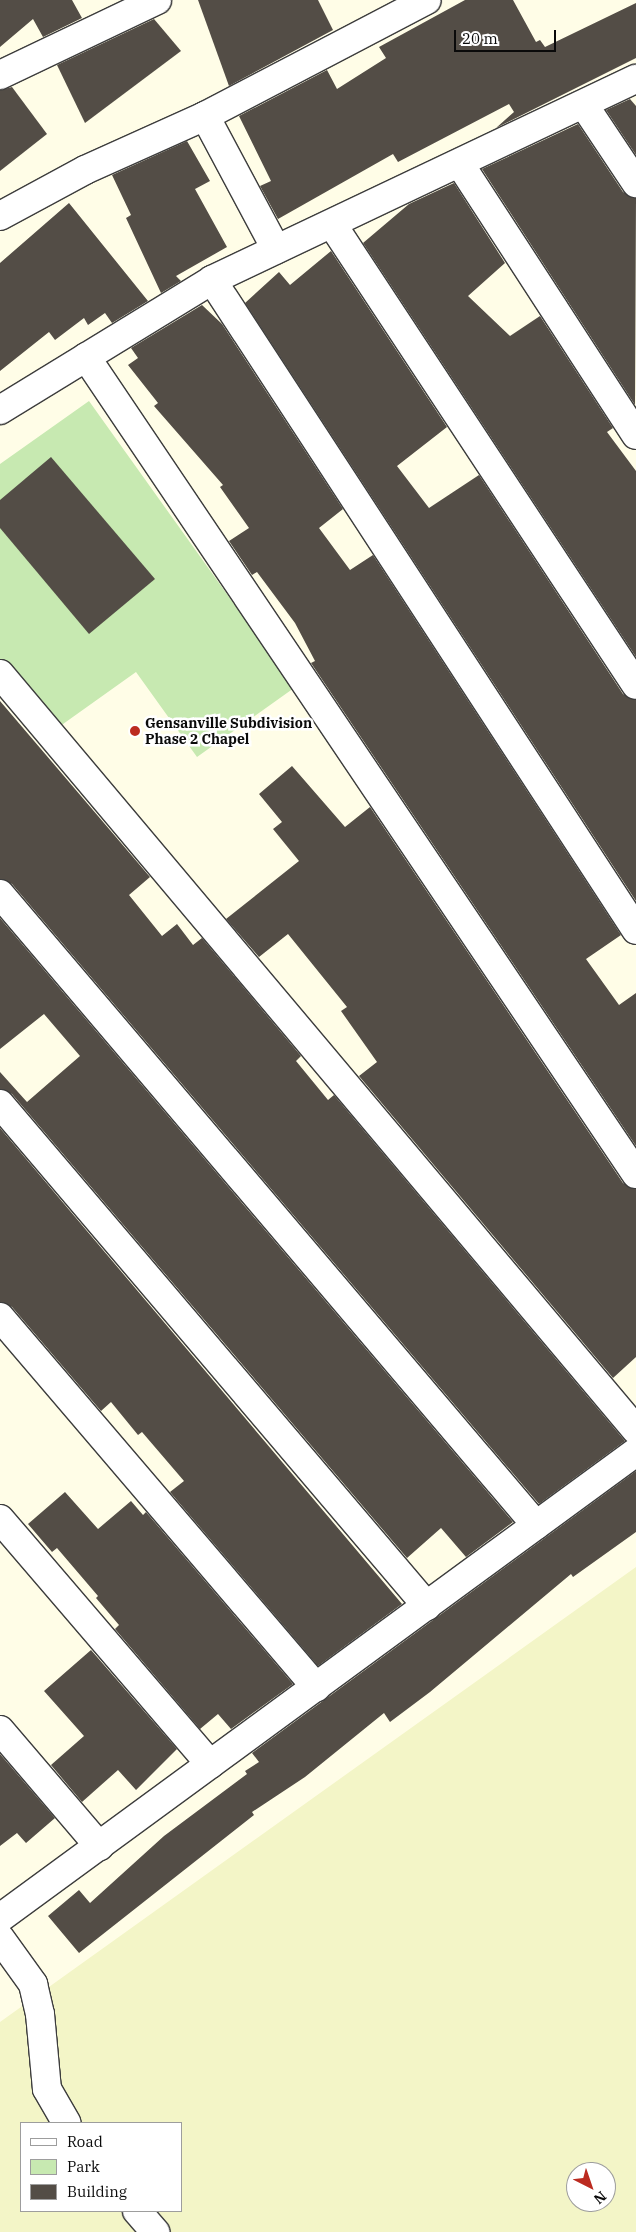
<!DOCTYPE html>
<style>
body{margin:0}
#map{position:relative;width:636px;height:2232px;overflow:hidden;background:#fffde7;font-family:"IBM Plex Serif",serif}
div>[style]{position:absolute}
.farmland>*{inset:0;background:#f3f5c7}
.green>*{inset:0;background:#c7e9b1}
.building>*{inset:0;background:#534d46}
.roads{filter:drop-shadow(1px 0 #3d3d3d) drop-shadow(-1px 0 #3d3d3d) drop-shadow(0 1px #3d3d3d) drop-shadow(0 -1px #3d3d3d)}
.minor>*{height:28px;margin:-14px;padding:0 14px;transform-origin:14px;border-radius:14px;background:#fff}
.tertiary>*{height:28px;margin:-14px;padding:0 14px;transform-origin:14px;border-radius:14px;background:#fff}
.dots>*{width:14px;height:14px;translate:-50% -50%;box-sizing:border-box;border:2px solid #fff;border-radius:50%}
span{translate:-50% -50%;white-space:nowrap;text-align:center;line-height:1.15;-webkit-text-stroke:5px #fff;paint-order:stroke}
.poi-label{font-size:14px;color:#0a0a0a;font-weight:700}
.left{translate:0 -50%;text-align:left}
.legend{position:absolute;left:20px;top:2122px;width:162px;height:90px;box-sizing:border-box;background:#fff;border:1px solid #9d9d9d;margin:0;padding:6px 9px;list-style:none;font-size:15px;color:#0a0a0a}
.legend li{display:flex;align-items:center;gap:10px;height:25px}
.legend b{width:25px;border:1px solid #9d9d9d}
.north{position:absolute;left:566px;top:2162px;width:50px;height:50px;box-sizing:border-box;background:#fff;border:1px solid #9d9d9d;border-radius:50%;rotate:139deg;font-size:14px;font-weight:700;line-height:20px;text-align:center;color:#0a0a0a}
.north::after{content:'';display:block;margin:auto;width:18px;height:22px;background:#bc2b20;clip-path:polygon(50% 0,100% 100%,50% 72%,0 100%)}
.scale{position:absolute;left:454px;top:30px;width:102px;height:22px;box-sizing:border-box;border:2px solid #0a0a0a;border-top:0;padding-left:6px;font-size:15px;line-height:18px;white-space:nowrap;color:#0a0a0a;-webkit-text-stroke:4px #fff;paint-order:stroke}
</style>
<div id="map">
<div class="farmland">
<div style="clip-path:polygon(evenodd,636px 1567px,636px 2232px,0 2232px,0 2022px,636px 1567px,21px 2123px,181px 2123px,181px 2211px,21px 2211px,21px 2123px,636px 1567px,576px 2172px,606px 2172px,606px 2202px,576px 2202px,576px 2172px)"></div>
</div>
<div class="green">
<div style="clip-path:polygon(89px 401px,294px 688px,197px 757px,136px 672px,49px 734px,0 665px,0 464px)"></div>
</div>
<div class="building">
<div style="clip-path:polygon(0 0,72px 0,82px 18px,43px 37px,33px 19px,0 47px)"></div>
<div style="clip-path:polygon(198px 0,318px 0,333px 30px,229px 86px)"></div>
<div style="clip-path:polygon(465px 0,513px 0,536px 42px,540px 40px,545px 47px,636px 3px,636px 58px,496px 128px,514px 112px,509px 104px,398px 162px,393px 154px,278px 219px,260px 186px,271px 181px,239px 116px,327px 70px,337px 89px,386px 58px,379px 47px)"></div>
<div style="clip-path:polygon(154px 19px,181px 51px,85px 123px,57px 65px)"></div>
<div style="clip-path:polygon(12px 87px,47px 134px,0 171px,0 90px)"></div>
<div style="clip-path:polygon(630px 99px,636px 106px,636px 155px,606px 110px)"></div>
<div style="clip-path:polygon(578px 124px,623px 192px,636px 198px,635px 405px,482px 169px)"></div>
<div style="clip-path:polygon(187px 141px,210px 181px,195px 189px,227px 247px,176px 276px,181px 281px,161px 293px,126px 218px,131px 215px,112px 175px)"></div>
<div style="clip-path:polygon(454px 183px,505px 263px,468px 296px,510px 336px,540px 316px,613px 428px,607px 432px,636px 471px,636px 657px,363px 243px,409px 204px)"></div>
<div style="clip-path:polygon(69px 203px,148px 301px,112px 323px,105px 313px,88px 325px,84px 318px,55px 340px,49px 332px,0 371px,0 263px)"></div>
<div style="clip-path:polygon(331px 251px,447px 427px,397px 466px,429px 508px,479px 475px,623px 694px,636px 700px,636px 901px,245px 303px,279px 272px,290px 285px)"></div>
<div style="clip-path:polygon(202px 305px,222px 324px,343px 509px,319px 528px,350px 570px,373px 555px,621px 935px,586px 959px,619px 1005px,636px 993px,636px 1146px,311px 663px,315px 661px,295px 623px,257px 572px,252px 575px,229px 541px,249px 528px,220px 487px,223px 485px,154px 406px,158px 403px,128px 365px,138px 358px,131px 348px)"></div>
<div style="clip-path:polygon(51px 457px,155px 579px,89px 634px,0 528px,0 500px)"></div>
<div style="clip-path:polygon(0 701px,150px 877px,129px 895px,162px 936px,177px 924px,193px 945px,202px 938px,301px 1056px,296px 1061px,328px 1100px,334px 1095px,625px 1441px,539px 1504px,12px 884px,0 879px)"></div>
<div style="clip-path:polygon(292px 766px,345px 827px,370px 807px,623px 1183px,636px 1189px,636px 1357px,613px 1378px,359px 1076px,377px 1062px,341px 1011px,347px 1007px,288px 934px,259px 957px,226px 919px,299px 861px,273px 829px,282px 822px,259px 794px)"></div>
<div style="clip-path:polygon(0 918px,513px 1522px,466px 1557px,441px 1528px,407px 1558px,12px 1094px,0 1089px,0 1072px,27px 1102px,80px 1056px,44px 1014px,0 1049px)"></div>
<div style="clip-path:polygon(0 1128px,402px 1604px,318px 1666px,170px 1492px,184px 1481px,142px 1432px,138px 1435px,111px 1402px,101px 1411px,12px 1307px,0 1302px)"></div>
<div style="clip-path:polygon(636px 1471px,636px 1532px,573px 1577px,571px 1574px,430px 1692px,390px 1722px,384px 1713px,305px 1777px,252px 1812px,254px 1815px,79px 1953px,48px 1916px,79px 1890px,90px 1903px,164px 1836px,247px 1774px,245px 1771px,259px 1762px,252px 1753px)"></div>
<div style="clip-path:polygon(65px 1492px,98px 1529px,131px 1501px,143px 1515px,146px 1512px,293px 1684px,231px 1729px,218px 1714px,200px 1729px,115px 1629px,119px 1625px,96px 1598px,98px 1596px,57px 1548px,52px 1552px,28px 1524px)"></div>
<div style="clip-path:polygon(91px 1650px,177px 1749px,136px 1790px,118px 1770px,82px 1802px,51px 1765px,84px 1736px,44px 1691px)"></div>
<div style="clip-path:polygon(0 1754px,55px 1818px,26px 1843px,17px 1833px,0 1846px)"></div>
</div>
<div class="roads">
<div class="minor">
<div style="left:0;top:75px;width:174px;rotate:-25.5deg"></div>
<div style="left:584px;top:105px;width:94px;rotate:56.3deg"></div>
<div style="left:205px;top:116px;width:151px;rotate:61.9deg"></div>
<div style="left:460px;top:164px;width:323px;rotate:57deg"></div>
<div style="left:0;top:216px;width:97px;rotate:-28.4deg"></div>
<div style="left:85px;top:170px;width:132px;rotate:-24.2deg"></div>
<div style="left:205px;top:116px;width:250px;rotate:-27.6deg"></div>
<div style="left:332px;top:224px;width:552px;rotate:56.6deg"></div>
<div style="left:212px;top:280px;width:776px;rotate:56.88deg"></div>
<div style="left:86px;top:357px;width:985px;rotate:56.05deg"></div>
<div style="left:0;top:410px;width:249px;rotate:-31.5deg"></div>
<div style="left:212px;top:280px;width:469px;rotate:-25.4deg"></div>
<div style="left:0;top:674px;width:988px;rotate:49.93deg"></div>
<div style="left:0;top:894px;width:828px;rotate:49.65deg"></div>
<div style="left:0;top:1104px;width:659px;rotate:49.62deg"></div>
<div style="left:0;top:1317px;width:487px;rotate:49.5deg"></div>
<div style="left:0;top:1519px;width:323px;rotate:49.4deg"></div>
<div style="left:0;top:1730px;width:153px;rotate:49.5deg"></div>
<div style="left:0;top:1918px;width:788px;rotate:-36.23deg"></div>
</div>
<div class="tertiary">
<div style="left:0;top:1938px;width:57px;rotate:54.3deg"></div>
<div style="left:33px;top:1984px;width:31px;rotate:77deg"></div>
<div style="left:40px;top:2014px;width:75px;rotate:84.7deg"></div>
<div style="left:47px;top:2089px;width:39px;rotate:60deg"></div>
<div style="left:137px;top:2211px;width:28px;rotate:49deg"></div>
</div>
</div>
<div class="dots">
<div style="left:135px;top:731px;background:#bc2b20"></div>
</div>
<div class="poi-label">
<span class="left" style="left:145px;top:731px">Gensanville Subdivision<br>Phase 2 Chapel</span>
</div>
<ul class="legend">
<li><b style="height:6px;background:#fff"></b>Road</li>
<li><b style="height:14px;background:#c7e9b1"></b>Park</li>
<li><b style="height:14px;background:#534d46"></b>Building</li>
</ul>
<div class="north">N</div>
<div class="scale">20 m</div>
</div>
